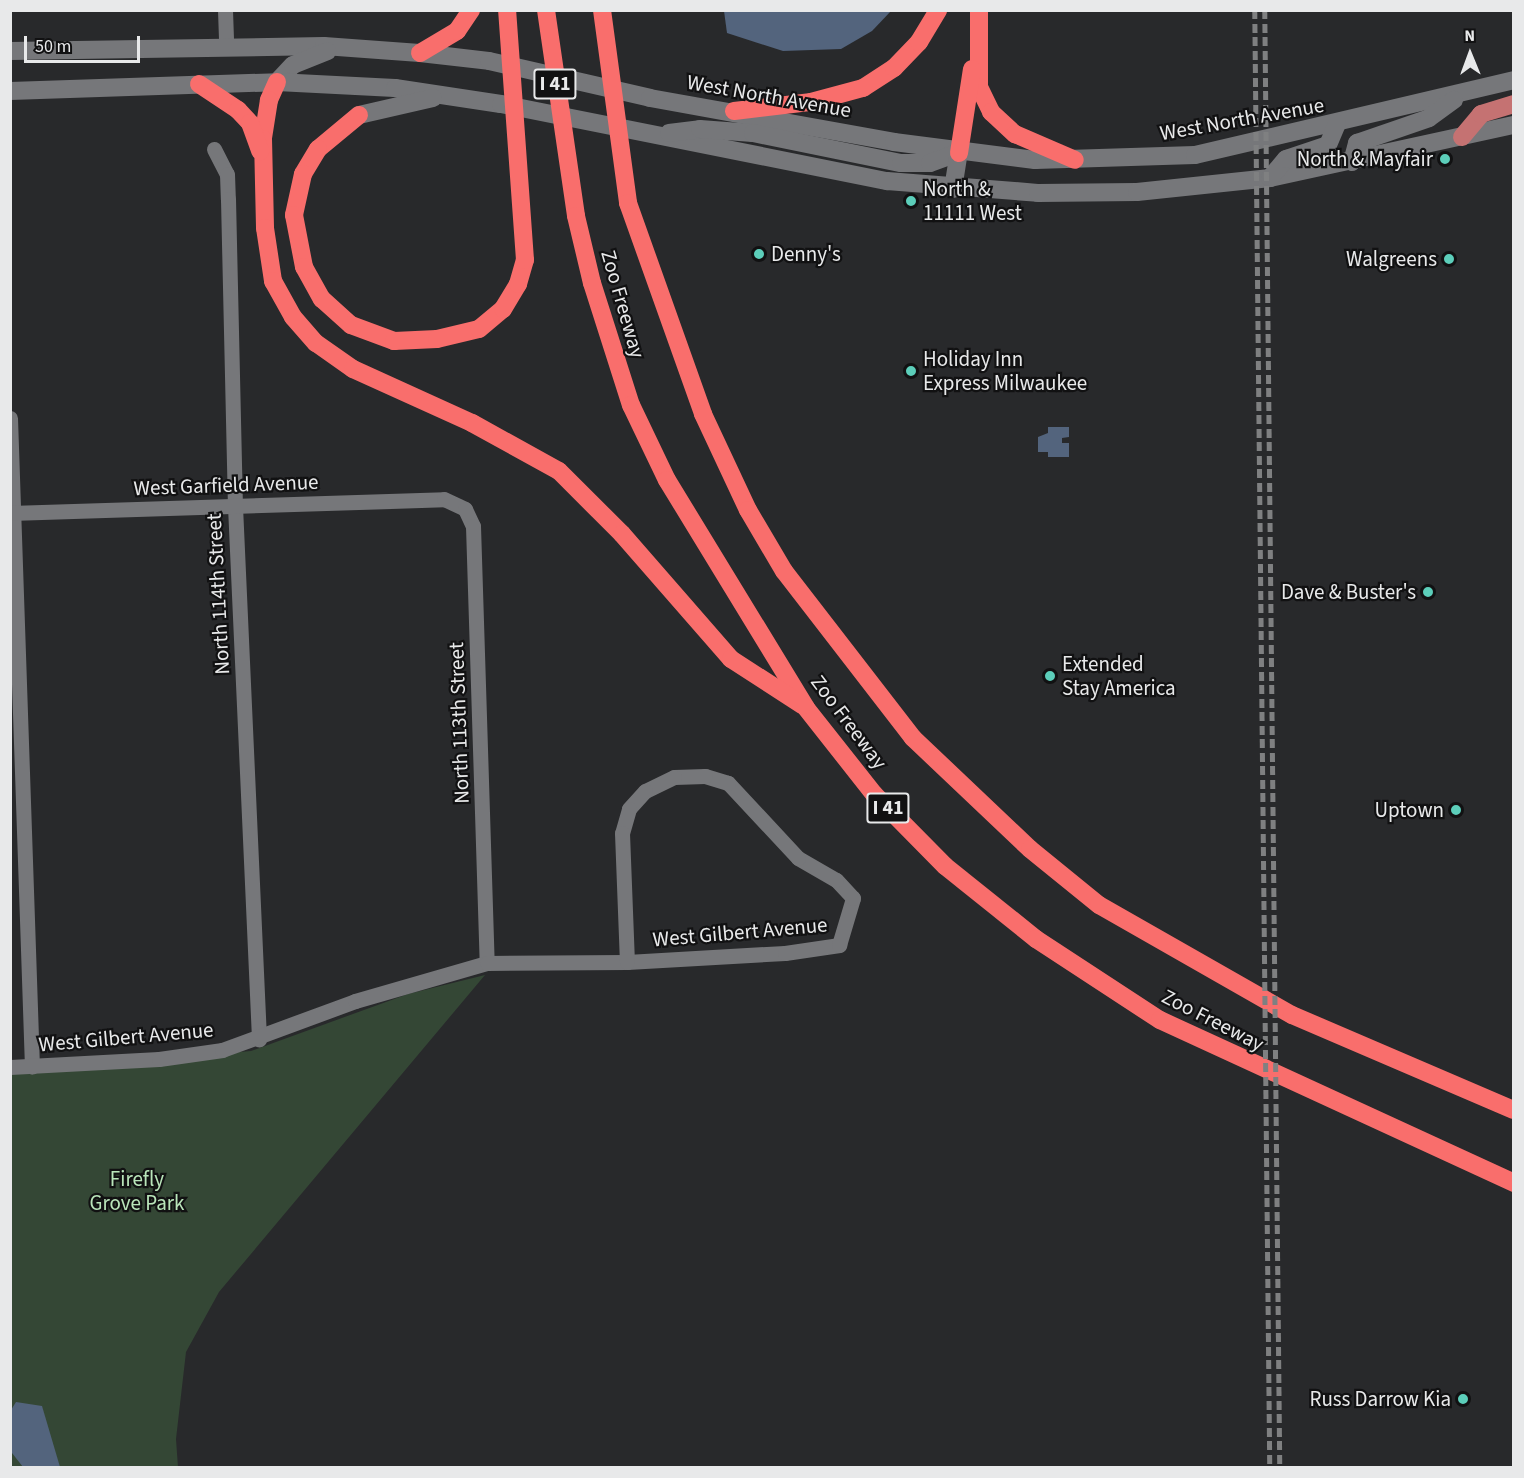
<!DOCTYPE html>
<style>
body{margin:0}
#map{position:relative;width:1524px;height:1478px;overflow:hidden;background:#28292b;font-family:"Source Sans 3",sans-serif}
div>[style]{position:absolute}
.green>*{inset:0;background:#344735}
.water>*{inset:0;background:#53647d}
.minor>*{height:15px;margin:-7.5px;padding:0 7.5px;transform-origin:7.5px;border-radius:7.5px;background:#76777a}
.secondary>*{height:18px;margin:-9px;padding:0 9px;transform-origin:9px;border-radius:9px;background:#76777a}
.primary>*{height:18px;margin:-9px;padding:0 9px;transform-origin:9px;border-radius:9px;background:#c57272}
.motorway>*{height:18px;margin:-9px;padding:0 9px;transform-origin:9px;border-radius:9px;background:#f96e6c}
.rail>*{height:4.5px;margin-top:-2.25px;transform-origin:0;background:repeating-linear-gradient(90deg,#7f8081 0 9px,transparent 0 13.5px)}
.dots>*{width:16px;height:16px;translate:-50% -50%;box-sizing:border-box;border:3px solid #111112;border-radius:50%}
span{translate:-50% -50%;white-space:nowrap;text-align:center;line-height:1.15;-webkit-text-stroke:4.5px #111112;paint-order:stroke}
.shield-label span{padding:2px 4px;background:#111112;border:2px solid;border-radius:4px;-webkit-text-stroke-width:0}
.shield-label{font-size:20px;color:#e8e9ea;font-weight:700}
.street-label{font-size:21px;color:#e8e9ea}
.poi-label{font-size:21px;color:#e8e9ea}
.right{translate:-100% -50%;text-align:right}
.left{translate:0 -50%;text-align:left}
.park-label{font-size:21px;color:#b9e5ba}
.frame{position:absolute;inset:0;border:12px solid #e8e9ea;pointer-events:none}
.north{position:absolute;left:1440px;top:24px;width:60px;height:60px;-webkit-text-stroke:4px #111112;paint-order:stroke;rotate:359deg;font-size:16px;font-weight:700;line-height:24px;text-align:center;color:#e8e9ea}
.north::after{content:'';display:block;margin:auto;width:21px;height:27px;background:#e8e9ea;clip-path:polygon(50% 0,100% 100%,50% 72%,0 100%)}
.scale{position:absolute;left:24px;top:36px;width:116px;height:27px;box-sizing:border-box;border:3px solid #e8e9ea;border-top:0;padding-left:8px;font-size:18px;line-height:21px;white-space:nowrap;color:#e8e9ea;-webkit-text-stroke:4px #111112;paint-order:stroke}
</style>
<div id="map">
<div class="green">
<div style="clip-path:polygon(485px 975px,219px 1292px,186px 1352px,176px 1439px,178px 1467px,11px 1467px,10px 1071px,251px 1051px,408px 994px)"></div>
</div>
<div class="water">
<div style="clip-path:polygon(724px 11px,724px 10px,891px 11px,872px 31px,841px 49px,783px 51px,727px 33px)"></div>
<div style="clip-path:polygon(1048px 427px,1069px 427px,1069px 437px,1062px 438px,1062px 443px,1069px 443px,1069px 457px,1048px 457px,1048px 452px,1038px 452px,1038px 437px,1048px 433px)"></div>
<div style="clip-path:polygon(16px 1402px,42px 1406px,60px 1467px,23px 1467px,12px 1453px,11px 1410px)"></div>
</div>
<div class="minor">
<div style="left:225px;top:10px;width:38px;rotate:88deg"></div>
<div style="left:214px;top:149px;width:28px;rotate:63deg"></div>
<div style="left:227px;top:174px;width:25px;rotate:88deg"></div>
<div style="left:228px;top:199px;width:307px;rotate:88.7deg"></div>
<div style="left:235px;top:506px;width:534px;rotate:87.42deg"></div>
<div style="left:10px;top:418px;width:649px;rotate:88.06deg"></div>
<div style="left:10px;top:513px;width:434px;rotate:-1.8deg"></div>
<div style="left:444px;top:499px;width:23px;rotate:25deg"></div>
<div style="left:465px;top:509px;width:19px;rotate:65deg"></div>
<div style="left:473px;top:526px;width:437px;rotate:88.2deg"></div>
<div style="left:10px;top:1067px;width:149px;rotate:-3.1deg"></div>
<div style="left:159px;top:1059px;width:64px;rotate:-8.1deg"></div>
<div style="left:222px;top:1050px;width:142px;rotate:-20.2deg"></div>
<div style="left:355px;top:1001px;width:137px;rotate:-16.1deg"></div>
<div style="left:487px;top:963px;width:140px;rotate:-0.4deg"></div>
<div style="left:627px;top:962px;width:158px;rotate:-3.3deg"></div>
<div style="left:785px;top:953px;width:55px;rotate:-8.4deg"></div>
<div style="left:839px;top:945px;width:49px;rotate:-73.4deg"></div>
<div style="left:853px;top:898px;width:25px;rotate:-133deg"></div>
<div style="left:836px;top:880px;width:44px;rotate:-149.9deg"></div>
<div style="left:798px;top:858px;width:103px;rotate:-133deg"></div>
<div style="left:728px;top:783px;width:24px;rotate:-163deg"></div>
<div style="left:705px;top:776px;width:31px;rotate:178deg"></div>
<div style="left:674px;top:777px;width:32px;rotate:154deg"></div>
<div style="left:645px;top:791px;width:24px;rotate:132deg"></div>
<div style="left:629px;top:809px;width:25px;rotate:106deg"></div>
<div style="left:622px;top:833px;width:129px;rotate:87.8deg"></div>
</div>
<div class="secondary">
<div style="left:10px;top:51px;width:314px;rotate:-0.9deg"></div>
<div style="left:324px;top:46px;width:96px;rotate:4.2deg"></div>
<div style="left:420px;top:53px;width:69px;rotate:6.6deg"></div>
<div style="left:489px;top:61px;width:165px;rotate:12.9deg"></div>
<div style="left:650px;top:98px;width:248px;rotate:10.2deg"></div>
<div style="left:894px;top:142px;width:142px;rotate:7.3deg"></div>
<div style="left:1035px;top:160px;width:160px;rotate:-1.8deg"></div>
<div style="left:1195px;top:155px;width:328px;rotate:-13.2deg"></div>
<div style="left:277px;top:82px;width:23px;rotate:-47deg"></div>
<div style="left:293px;top:65px;width:37px;rotate:-22deg"></div>
<div style="left:10px;top:91px;width:267px;rotate:-1.9deg"></div>
<div style="left:277px;top:82px;width:118px;rotate:2.9deg"></div>
<div style="left:395px;top:88px;width:107px;rotate:8.6deg"></div>
<div style="left:501px;top:104px;width:394px;rotate:11.3deg"></div>
<div style="left:887px;top:181px;width:151px;rotate:4.5deg"></div>
<div style="left:1038px;top:193px;width:99px;rotate:-0.6deg"></div>
<div style="left:1137px;top:192px;width:134px;rotate:-6deg"></div>
<div style="left:1270px;top:178px;width:250px;rotate:-12.3deg"></div>
<div style="left:359px;top:115px;width:76px;rotate:-12.9deg"></div>
<div style="left:669px;top:133px;width:31px;rotate:-7deg"></div>
<div style="left:700px;top:129px;width:53px;rotate:4.3deg"></div>
<div style="left:753px;top:133px;width:151px;rotate:11.5deg"></div>
<div style="left:901px;top:163px;width:29px"></div>
<div style="left:930px;top:163px;width:30px;rotate:-20deg"></div>
<div style="left:1352px;top:162px;width:20px;rotate:-75deg"></div>
<div style="left:1357px;top:143px;width:76px;rotate:-19.1deg"></div>
<div style="left:1429px;top:118px;width:31px;rotate:-36deg"></div>
<div style="left:1270px;top:178px;width:25px;rotate:-50deg"></div>
<div style="left:1286px;top:159px;width:44px;rotate:-18.4deg"></div>
<div style="left:1328px;top:145px;width:23px;rotate:-67deg"></div>
<div style="left:953px;top:189px;width:36px;rotate:-81deg"></div>
</div>
<div class="primary">
<div style="left:1462px;top:137px;width:30px;rotate:-50deg"></div>
<div style="left:1481px;top:114px;width:34px;rotate:-17deg"></div>
</div>
<div class="motorway">
<div style="left:546px;top:10px;width:208px;rotate:81.7deg"></div>
<div style="left:576px;top:216px;width:69px;rotate:76.6deg"></div>
<div style="left:592px;top:283px;width:128px;rotate:72.3deg"></div>
<div style="left:631px;top:405px;width:83px;rotate:64.4deg"></div>
<div style="left:667px;top:480px;width:267px;rotate:58.6deg"></div>
<div style="left:806px;top:708px;width:110px;rotate:51.7deg"></div>
<div style="left:874px;top:794px;width:101px;rotate:45.4deg"></div>
<div style="left:945px;top:866px;width:117px;rotate:38.7deg"></div>
<div style="left:1036px;top:939px;width:148px;rotate:33.2deg"></div>
<div style="left:1160px;top:1020px;width:390px;rotate:24.7deg"></div>
<div style="left:602px;top:10px;width:195px;rotate:82.3deg"></div>
<div style="left:628px;top:203px;width:224px;rotate:70.4deg"></div>
<div style="left:703px;top:414px;width:106px;rotate:64.9deg"></div>
<div style="left:748px;top:510px;width:71px;rotate:59.5deg"></div>
<div style="left:784px;top:571px;width:211px;rotate:52.3deg"></div>
<div style="left:913px;top:738px;width:161px;rotate:43.5deg"></div>
<div style="left:1030px;top:849px;width:89px;rotate:39.1deg"></div>
<div style="left:1099px;top:905px;width:222px;rotate:29.7deg"></div>
<div style="left:1292px;top:1015px;width:241px;rotate:23.2deg"></div>
<div style="left:979px;top:10px;width:77px;rotate:90deg"></div>
<div style="left:979px;top:87px;width:28px;rotate:64deg"></div>
<div style="left:991px;top:112px;width:33px;rotate:43deg"></div>
<div style="left:1015px;top:134px;width:65px;rotate:23.4deg"></div>
<div style="left:420px;top:53px;width:43px;rotate:-30.7deg"></div>
<div style="left:457px;top:31px;width:25px;rotate:-56deg"></div>
<div style="left:277px;top:82px;width:20px;rotate:114deg"></div>
<div style="left:269px;top:100px;width:39px;rotate:99deg"></div>
<div style="left:263px;top:139px;width:89px;rotate:88.7deg"></div>
<div style="left:265px;top:228px;width:54px;rotate:81.4deg"></div>
<div style="left:273px;top:281px;width:41px;rotate:60.9deg"></div>
<div style="left:293px;top:317px;width:35px;rotate:49deg"></div>
<div style="left:316px;top:343px;width:45px;rotate:35.1deg"></div>
<div style="left:353px;top:369px;width:131px;rotate:24.4deg"></div>
<div style="left:472px;top:423px;width:99px;rotate:28.9deg"></div>
<div style="left:559px;top:471px;width:89px;rotate:45deg"></div>
<div style="left:622px;top:534px;width:166px;rotate:48.9deg"></div>
<div style="left:731px;top:659px;width:85px;rotate:32.9deg"></div>
<div style="left:199px;top:84px;width:47px;rotate:33.7deg"></div>
<div style="left:238px;top:110px;width:18px;rotate:47deg"></div>
<div style="left:250px;top:123px;width:30px;rotate:70deg"></div>
<div style="left:734px;top:111px;width:78px;rotate:-6.7deg"></div>
<div style="left:811px;top:102px;width:54px;rotate:-15.1deg"></div>
<div style="left:863px;top:88px;width:37px;rotate:-33deg"></div>
<div style="left:894px;top:68px;width:36px;rotate:-46deg"></div>
<div style="left:919px;top:42px;width:37px;rotate:-59deg"></div>
<div style="left:359px;top:115px;width:53px;rotate:140.3deg"></div>
<div style="left:318px;top:149px;width:29px;rotate:121deg"></div>
<div style="left:303px;top:174px;width:42px;rotate:102.4deg"></div>
<div style="left:294px;top:215px;width:53px;rotate:79.1deg"></div>
<div style="left:304px;top:267px;width:37px;rotate:61deg"></div>
<div style="left:322px;top:299px;width:39px;rotate:42deg"></div>
<div style="left:351px;top:325px;width:46px;rotate:20.4deg"></div>
<div style="left:394px;top:341px;width:43px;rotate:-2.7deg"></div>
<div style="left:437px;top:339px;width:43px;rotate:-13.4deg"></div>
<div style="left:479px;top:329px;width:31px;rotate:-40deg"></div>
<div style="left:503px;top:309px;width:29px;rotate:-59deg"></div>
<div style="left:518px;top:284px;width:25px;rotate:-74deg"></div>
<div style="left:525px;top:260px;width:251px;rotate:-94.1deg"></div>
<div style="left:959px;top:153px;width:85px;rotate:-81.2deg"></div>
</div>
<div class="rail">
<div style="left:1255px;top:10px;width:1458px;rotate:89.41deg"></div>
<div style="left:1265px;top:10px;width:1458px;rotate:89.41deg"></div>
</div>
<div class="dots">
<div style="left:1445px;top:159px;background:#5cceba"></div>
<div style="left:911px;top:201px;background:#5cceba"></div>
<div style="left:759px;top:254px;background:#5cceba"></div>
<div style="left:1449px;top:259px;background:#5cceba"></div>
<div style="left:911px;top:371px;background:#5cceba"></div>
<div style="left:1428px;top:592px;background:#5cceba"></div>
<div style="left:1050px;top:676px;background:#5cceba"></div>
<div style="left:1456px;top:810px;background:#5cceba"></div>
<div style="left:1463px;top:1399px;background:#5cceba"></div>
</div>
<div class="shield-label">
<span style="left:555px;top:84px">I 41</span>
<span style="left:888px;top:808px">I 41</span>
</div>
<div class="street-label">
<span style="left:769px;top:96px;rotate:10deg">West North Avenue</span>
<span style="left:1242px;top:119px;rotate:-10deg">West North Avenue</span>
<span style="left:623px;top:304px;rotate:74deg">Zoo Freeway</span>
<span style="left:226px;top:485px;rotate:-2deg">West Garfield Avenue</span>
<span style="left:218px;top:594px;rotate:-93deg">North 114th Street</span>
<span style="left:849px;top:722px;rotate:53deg">Zoo Freeway</span>
<span style="left:459px;top:723px;rotate:-92deg">North 113th Street</span>
<span style="left:740px;top:932px;rotate:-5deg">West Gilbert Avenue</span>
<span style="left:1213px;top:1020px;rotate:27deg">Zoo Freeway</span>
<span style="left:126px;top:1037px;rotate:-5deg">West Gilbert Avenue</span>
</div>
<div class="poi-label">
<span class="right" style="left:1433px;top:159px">North &amp; Mayfair</span>
<span class="left" style="left:923px;top:201px">North &amp;<br>11111 West</span>
<span class="left" style="left:771px;top:254px">Denny's</span>
<span class="right" style="left:1437px;top:259px">Walgreens</span>
<span class="left" style="left:923px;top:371px">Holiday Inn<br>Express Milwaukee</span>
<span class="right" style="left:1416px;top:592px">Dave &amp; Buster's</span>
<span class="left" style="left:1062px;top:676px">Extended<br>Stay America</span>
<span class="right" style="left:1444px;top:810px">Uptown</span>
<span class="right" style="left:1451px;top:1399px">Russ Darrow Kia</span>
</div>
<div class="park-label">
<span style="left:137px;top:1191px">Firefly<br>Grove Park</span>
</div>
<div class="frame"></div>
<div class="north">N</div>
<div class="scale">50 m</div>
</div>
